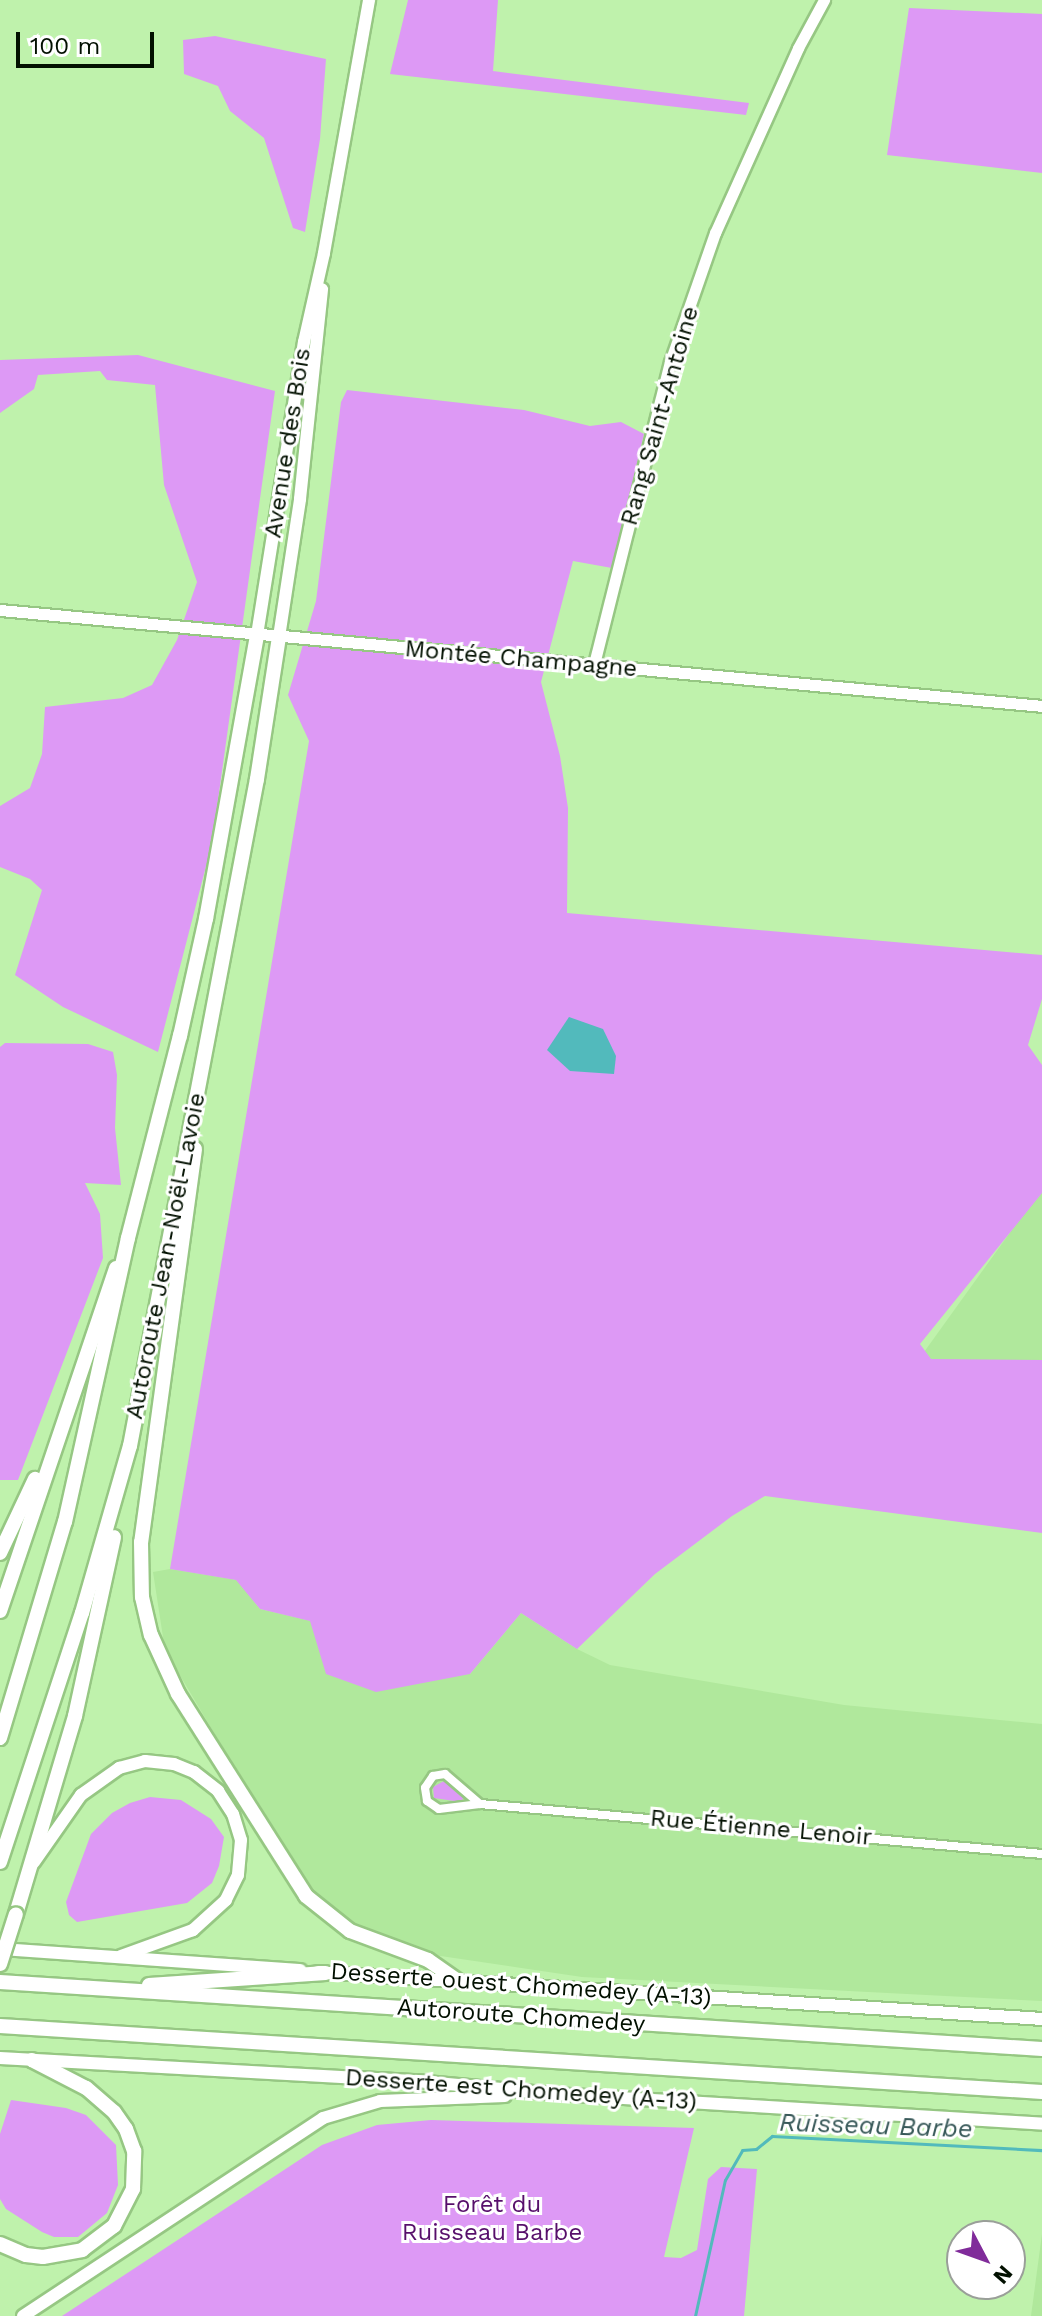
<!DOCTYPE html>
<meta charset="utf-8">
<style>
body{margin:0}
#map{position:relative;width:1042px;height:2316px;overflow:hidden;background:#bff2ac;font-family:"Work Sans",sans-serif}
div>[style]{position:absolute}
.built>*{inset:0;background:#b0e89c}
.green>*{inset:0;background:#dd99f5}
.water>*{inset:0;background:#52babc}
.stream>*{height:3px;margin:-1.5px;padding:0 1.5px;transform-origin:1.5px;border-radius:1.5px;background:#52babc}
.roads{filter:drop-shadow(2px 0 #96c783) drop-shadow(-2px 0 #96c783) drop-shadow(0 2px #96c783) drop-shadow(0 -2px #96c783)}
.street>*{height:8px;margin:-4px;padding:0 4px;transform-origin:4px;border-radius:4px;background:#fff}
.secondary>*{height:11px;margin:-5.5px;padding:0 5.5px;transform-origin:5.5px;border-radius:5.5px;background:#fff}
.primary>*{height:12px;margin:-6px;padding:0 6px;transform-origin:6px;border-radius:6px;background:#fff}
.highway>*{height:14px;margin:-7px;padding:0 7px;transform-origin:7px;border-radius:7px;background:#fff}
.bridges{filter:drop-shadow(2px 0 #96c783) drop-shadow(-2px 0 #96c783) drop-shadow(0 2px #96c783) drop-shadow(0 -2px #96c783)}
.highway-bridge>*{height:14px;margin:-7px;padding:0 7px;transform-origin:7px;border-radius:7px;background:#fff}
span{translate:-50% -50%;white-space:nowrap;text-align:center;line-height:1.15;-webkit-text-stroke:6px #fff;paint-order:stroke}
.street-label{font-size:24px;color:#021000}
.park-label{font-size:24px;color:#570f6b}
.water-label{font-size:26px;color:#385959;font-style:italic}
.north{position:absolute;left:946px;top:2220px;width:80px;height:80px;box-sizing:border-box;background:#fff;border:2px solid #9a9f99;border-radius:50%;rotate:131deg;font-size:22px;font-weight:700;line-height:32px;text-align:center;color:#021000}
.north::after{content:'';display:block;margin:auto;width:28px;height:36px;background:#802b9a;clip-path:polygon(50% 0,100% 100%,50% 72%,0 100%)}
.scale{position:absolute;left:16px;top:32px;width:138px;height:36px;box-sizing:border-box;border:4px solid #021000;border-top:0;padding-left:10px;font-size:24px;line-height:28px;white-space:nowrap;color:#021000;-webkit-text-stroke:6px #fff;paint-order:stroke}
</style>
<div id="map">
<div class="built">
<div style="clip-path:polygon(1042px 1188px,1042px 1379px,914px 1366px)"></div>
<div style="clip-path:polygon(170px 1569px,237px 1580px,260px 1609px,311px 1621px,327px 1674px,470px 1674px,521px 1613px,577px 1649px,610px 1665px,844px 1705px,1042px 1724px,1042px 2001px,582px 1977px,427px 1954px,352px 1926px,304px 1885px,165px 1650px,153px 1572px)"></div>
<div style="clip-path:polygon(1042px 2234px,1042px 2316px,1031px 2316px)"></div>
</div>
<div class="green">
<div style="clip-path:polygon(408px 0,498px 0,493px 71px,749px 103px,746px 115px,390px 74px)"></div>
<div style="clip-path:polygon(909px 8px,1042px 14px,1042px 173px,887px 155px)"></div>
<div style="clip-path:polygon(215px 36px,326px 59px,320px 139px,305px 232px,293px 228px,264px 138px,230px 111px,218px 86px,184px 74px,183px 40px)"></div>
<div style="clip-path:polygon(138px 355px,275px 391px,212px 843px,158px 1052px,63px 1007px,15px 975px,42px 890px,30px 879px,0 867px,0 806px,30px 788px,42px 754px,45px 707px,123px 698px,152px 685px,177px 640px,197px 582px,164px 485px,155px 385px,107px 380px,100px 371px,38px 375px,34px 389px,0 413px,0 360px)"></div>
<div style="clip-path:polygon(347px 390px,524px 410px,590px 426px,621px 422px,644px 434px,612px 568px,573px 561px,541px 682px,560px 756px,568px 808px,567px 913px,1042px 955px,1042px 999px,1028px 1045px,1042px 1065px,1042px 1193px,920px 1344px,931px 1359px,1042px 1360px,1042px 1533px,765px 1496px,732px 1516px,655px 1574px,577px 1649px,521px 1613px,470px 1674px,376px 1692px,326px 1674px,310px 1621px,260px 1609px,236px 1580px,170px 1569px,309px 741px,288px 695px,316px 601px,341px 402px)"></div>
<div style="clip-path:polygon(5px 1043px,88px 1044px,113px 1052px,117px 1075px,115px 1128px,121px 1185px,85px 1183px,100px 1214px,103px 1258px,18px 1480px,0 1480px,0 1047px)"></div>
<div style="clip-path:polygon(444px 1781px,464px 1797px,461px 1802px,434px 1798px,433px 1787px)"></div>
<div style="clip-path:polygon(150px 1797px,181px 1800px,211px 1819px,224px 1837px,219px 1866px,212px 1883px,187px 1903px,77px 1922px,69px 1915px,66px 1902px,91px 1834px,112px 1813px,130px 1803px)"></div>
<div style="clip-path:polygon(11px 2100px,66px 2108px,86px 2115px,116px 2145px,118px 2185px,107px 2213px,78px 2237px,54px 2237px,42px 2232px,6px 2209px,0 2199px,0 2134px)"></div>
<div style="clip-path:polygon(431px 2120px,694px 2128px,664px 2257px,681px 2258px,697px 2250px,708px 2179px,721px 2167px,757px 2169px,744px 2316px,62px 2316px,322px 2145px,377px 2125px)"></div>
</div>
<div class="water">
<div style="clip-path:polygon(569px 1017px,603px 1029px,616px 1056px,614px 1074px,570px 1071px,547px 1050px)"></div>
</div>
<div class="stream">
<div style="left:695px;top:2316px;width:139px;rotate:-77.6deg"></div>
<div style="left:725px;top:2180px;width:34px;rotate:-60deg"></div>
<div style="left:742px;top:2150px;width:14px;rotate:-4deg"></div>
<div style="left:756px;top:2149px;width:21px;rotate:-39deg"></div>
<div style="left:772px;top:2136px;width:270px;rotate:3deg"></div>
</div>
<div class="roads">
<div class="street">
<div style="left:480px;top:1804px;width:46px;rotate:-139.4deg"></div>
<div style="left:445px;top:1774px;width:12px;rotate:171deg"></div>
<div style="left:433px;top:1776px;width:14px;rotate:124deg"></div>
<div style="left:425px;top:1788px;width:13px;rotate:81deg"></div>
<div style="left:427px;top:1801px;width:14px;rotate:34deg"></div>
<div style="left:439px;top:1809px;width:41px;rotate:-7deg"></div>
<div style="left:480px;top:1804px;width:564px;rotate:5.08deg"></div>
</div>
<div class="secondary">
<div style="left:0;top:610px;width:1046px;rotate:5.26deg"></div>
<div style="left:594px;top:664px;width:311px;rotate:-75.9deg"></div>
<div style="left:670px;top:362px;width:137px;rotate:-70.8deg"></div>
<div style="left:715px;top:233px;width:203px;rotate:-65.8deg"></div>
<div style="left:798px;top:48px;width:55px;rotate:-61.6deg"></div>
</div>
<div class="primary">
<div style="left:257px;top:635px;width:297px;rotate:-80.9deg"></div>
<div style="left:304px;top:342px;width:91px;rotate:-77.3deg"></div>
<div style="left:324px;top:253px;width:257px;rotate:-79.9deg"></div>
<div style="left:279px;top:637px;width:140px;rotate:-81.3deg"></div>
<div style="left:300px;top:499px;width:211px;rotate:-84deg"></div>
<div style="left:34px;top:1862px;width:82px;rotate:-55deg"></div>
<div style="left:81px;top:1795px;width:47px;rotate:-35.4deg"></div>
<div style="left:119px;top:1768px;width:27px;rotate:-15deg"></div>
<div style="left:145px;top:1761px;width:29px;rotate:6deg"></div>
<div style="left:174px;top:1764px;width:22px;rotate:22deg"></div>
<div style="left:194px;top:1772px;width:31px;rotate:38deg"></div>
<div style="left:218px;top:1791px;width:27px;rotate:57deg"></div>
<div style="left:233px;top:1814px;width:27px;rotate:73deg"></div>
<div style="left:241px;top:1840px;width:35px;rotate:95deg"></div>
<div style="left:238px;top:1875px;width:28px;rotate:116deg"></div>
<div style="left:226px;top:1900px;width:45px;rotate:137.7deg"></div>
<div style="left:193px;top:1930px;width:77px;rotate:160.1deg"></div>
<div style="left:0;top:1949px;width:301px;rotate:4deg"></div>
<div style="left:318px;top:1972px;width:726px;rotate:3.71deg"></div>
<div style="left:0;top:2058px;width:427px;rotate:3.2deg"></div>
<div style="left:426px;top:2082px;width:131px;rotate:5.3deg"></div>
<div style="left:556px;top:2094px;width:487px;rotate:3.5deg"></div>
<div style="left:23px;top:2316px;width:359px;rotate:-33.4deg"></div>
<div style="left:323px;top:2118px;width:59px;rotate:-16.6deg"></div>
<div style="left:380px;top:2101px;width:125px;rotate:-2.3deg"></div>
</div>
<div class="highway">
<div style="left:195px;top:1149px;width:397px;rotate:97.8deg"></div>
<div style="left:141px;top:1542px;width:55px;rotate:89deg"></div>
<div style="left:142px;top:1597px;width:39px;rotate:77deg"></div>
<div style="left:151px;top:1635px;width:65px;rotate:65.4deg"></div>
<div style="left:178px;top:1694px;width:239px;rotate:57.6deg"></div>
<div style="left:306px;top:1896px;width:56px;rotate:38.5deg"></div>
<div style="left:350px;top:1931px;width:83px;rotate:20.4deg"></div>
<div style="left:428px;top:1960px;width:37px;rotate:35deg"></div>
<div style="left:0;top:1553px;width:82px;rotate:-64.7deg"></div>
<div style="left:0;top:1611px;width:362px;rotate:-71.3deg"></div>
<div style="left:0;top:1738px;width:226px;rotate:-73.3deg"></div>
<div style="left:65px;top:1522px;width:291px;rotate:-77.5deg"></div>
<div style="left:128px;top:1238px;width:209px;rotate:-75.6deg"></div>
<div style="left:180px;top:1036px;width:120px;rotate:-77.5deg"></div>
<div style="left:206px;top:919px;width:289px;rotate:-79.8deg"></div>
<div style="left:0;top:1862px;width:262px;rotate:-71.8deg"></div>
<div style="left:82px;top:1613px;width:174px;rotate:-74deg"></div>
<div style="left:130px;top:1446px;width:679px;rotate:-79.22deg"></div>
<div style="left:257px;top:779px;width:144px;rotate:-81.2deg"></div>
<div style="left:16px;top:1914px;width:207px;rotate:-73.4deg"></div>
<div style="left:75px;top:1716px;width:183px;rotate:-77.7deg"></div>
<div style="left:0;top:1982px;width:1044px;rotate:3.68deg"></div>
<div style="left:149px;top:1985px;width:177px;rotate:-3.9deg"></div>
<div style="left:0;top:2026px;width:1044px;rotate:3.62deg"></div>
<div style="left:0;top:2244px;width:28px;rotate:23deg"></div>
<div style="left:26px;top:2255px;width:17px;rotate:7deg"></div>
<div style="left:43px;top:2257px;width:40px;rotate:-10deg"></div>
<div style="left:82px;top:2250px;width:40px;rotate:-37deg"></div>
<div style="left:114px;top:2226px;width:42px;rotate:-62.8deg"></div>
<div style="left:133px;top:2189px;width:38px;rotate:-88deg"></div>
<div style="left:134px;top:2151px;width:23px;rotate:-110deg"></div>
<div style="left:126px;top:2129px;width:21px;rotate:-125deg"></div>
<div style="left:114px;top:2112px;width:37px;rotate:-139deg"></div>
<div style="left:86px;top:2088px;width:61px;rotate:-152.6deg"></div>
</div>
</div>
<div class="bridges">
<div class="highway-bridge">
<div style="left:0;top:1964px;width:52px;rotate:-72.3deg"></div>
</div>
</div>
<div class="street-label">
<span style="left:660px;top:416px;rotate:-74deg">Rang Saint-Antoine</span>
<span style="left:288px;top:443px;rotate:-81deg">Avenue des Bois</span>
<span style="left:521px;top:659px;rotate:5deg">Montée Champagne</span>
<span style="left:166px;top:1256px;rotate:-79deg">Autoroute Jean-Noël-Lavoie</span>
<span style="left:761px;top:1828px;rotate:5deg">Rue Étienne Lenoir</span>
<span style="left:521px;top:1985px;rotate:4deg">Desserte ouest Chomedey (A-13)</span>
<span style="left:521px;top:2016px;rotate:4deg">Autoroute Chomedey</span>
<span style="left:521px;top:2090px;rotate:4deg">Desserte est Chomedey (A-13)</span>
</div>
<div class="park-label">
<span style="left:492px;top:2219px">Forêt du<br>Ruisseau Barbe</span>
</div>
<div class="water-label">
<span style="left:876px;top:2126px;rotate:2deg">Ruisseau Barbe</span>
</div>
<div class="north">N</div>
<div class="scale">100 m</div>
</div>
